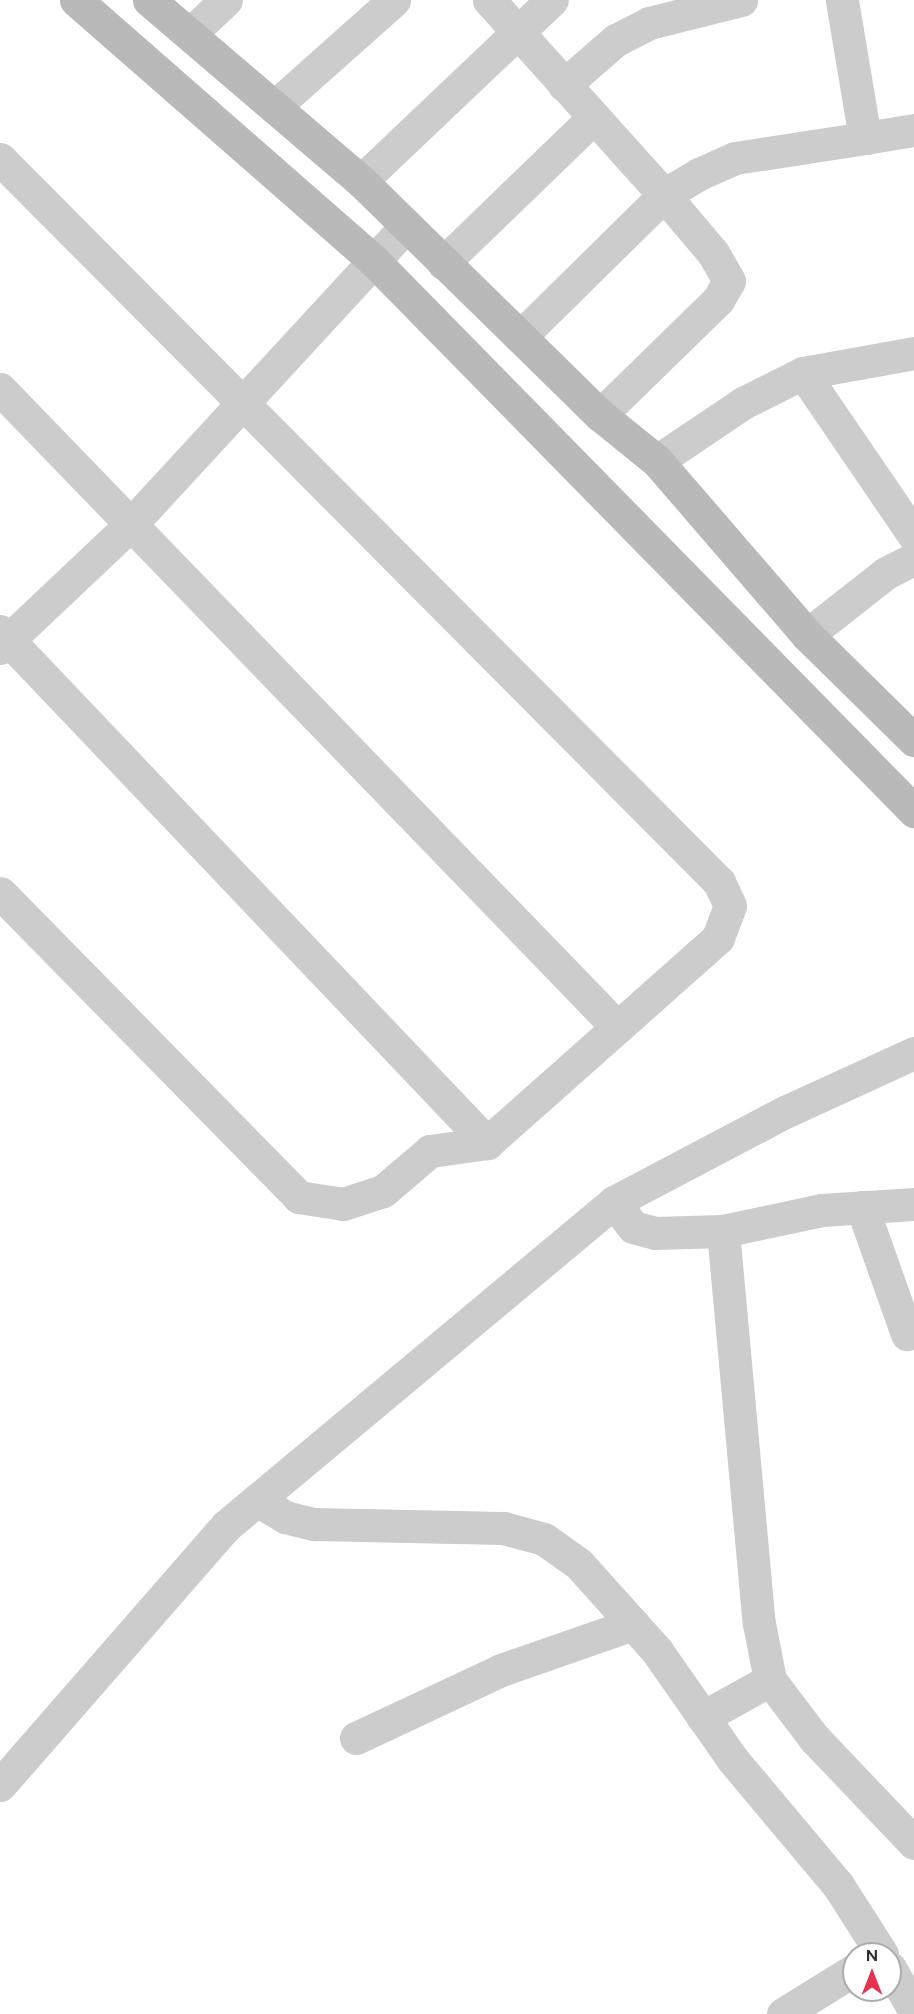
<!DOCTYPE html>
<style>
body{margin:0}
#map{position:relative;width:914px;height:2014px;overflow:hidden;background:#fff;font-family:Figtree,sans-serif}
div>[style]{position:absolute}
.street>*{height:33px;margin:-16.5px;padding:0 16.5px;transform-origin:16.5px;border-radius:16.5px;background:#ccc}
.secondary>*{height:33px;margin:-16.5px;padding:0 16.5px;transform-origin:16.5px;border-radius:16.5px;background:#b9b9b9}
span{translate:-50% -50%;white-space:nowrap;text-align:center;line-height:1.15;-webkit-text-stroke:6px #fff;paint-order:stroke}
.north{position:absolute;left:842px;top:1942px;width:60px;height:60px;box-sizing:border-box;background:#fff;border:2px solid #acacac;border-radius:50%;rotate:0deg;font-size:16px;font-weight:700;line-height:24px;text-align:center;color:#2f2f2f}
.north::after{content:'';display:block;margin:auto;width:21px;height:27px;background:#e5324e;clip-path:polygon(50% 0,100% 100%,50% 72%,0 100%)}
</style>
<div id="map">
<div class="street">
<div style="left:489px;top:0;width:262px;rotate:48.1deg"></div>
<div style="left:664px;top:195px;width:76px;rotate:49.8deg"></div>
<div style="left:713px;top:253px;width:32px;rotate:60deg"></div>
<div style="left:729px;top:281px;width:22px;rotate:120deg"></div>
<div style="left:718px;top:300px;width:165px;rotate:135.7deg"></div>
<div style="left:191px;top:33px;width:48px;rotate:-43.3deg"></div>
<div style="left:564px;top:85px;width:69px;rotate:-40.9deg"></div>
<div style="left:616px;top:40px;width:37px;rotate:-27deg"></div>
<div style="left:649px;top:23px;width:95px;rotate:-14deg"></div>
<div style="left:274px;top:107px;width:161px;rotate:-41.7deg"></div>
<div style="left:865px;top:138px;width:50px;rotate:-9.3deg"></div>
<div style="left:0;top:159px;width:1020px;rotate:45.16deg"></div>
<div style="left:719px;top:882px;width:26px;rotate:65deg"></div>
<div style="left:730px;top:906px;width:34px;rotate:111deg"></div>
<div style="left:718px;top:938px;width:309px;rotate:138.4deg"></div>
<div style="left:487px;top:1143px;width:58px;rotate:172deg"></div>
<div style="left:430px;top:1151px;width:62px;rotate:139.6deg"></div>
<div style="left:383px;top:1191px;width:42px;rotate:162deg"></div>
<div style="left:343px;top:1204px;width:45px;rotate:-171deg"></div>
<div style="left:299px;top:1197px;width:426px;rotate:-134.5deg"></div>
<div style="left:361px;top:181px;width:263px;rotate:-43.5deg"></div>
<div style="left:443px;top:263px;width:210px;rotate:-44deg"></div>
<div style="left:520px;top:337px;width:202px;rotate:-44.6deg"></div>
<div style="left:664px;top:195px;width:41px;rotate:-31deg"></div>
<div style="left:699px;top:174px;width:39px;rotate:-24deg"></div>
<div style="left:735px;top:158px;width:132px;rotate:-8.7deg"></div>
<div style="left:865px;top:138px;width:140px;rotate:-99.5deg"></div>
<div style="left:803px;top:373px;width:113px;rotate:-10.2deg"></div>
<div style="left:0;top:389px;width:888px;rotate:45.96deg"></div>
<div style="left:657px;top:461px;width:104px;rotate:-34deg"></div>
<div style="left:743px;top:403px;width:67px;rotate:-26.6deg"></div>
<div style="left:803px;top:373px;width:197px;rotate:55.7deg"></div>
<div style="left:0;top:631px;width:707px;rotate:46.43deg"></div>
<div style="left:807px;top:635px;width:100px;rotate:-38.1deg"></div>
<div style="left:886px;top:573px;width:31px;rotate:-27deg"></div>
<div style="left:0;top:648px;width:182px;rotate:-43.4deg"></div>
<div style="left:132px;top:523px;width:403px;rotate:-47.3deg"></div>
<div style="left:614px;top:1202px;width:31px;rotate:53deg"></div>
<div style="left:633px;top:1227px;width:23px;rotate:15deg"></div>
<div style="left:655px;top:1233px;width:68px;rotate:-1.7deg"></div>
<div style="left:723px;top:1231px;width:394px;rotate:84.8deg"></div>
<div style="left:759px;top:1623px;width:58px;rotate:79.1deg"></div>
<div style="left:770px;top:1680px;width:77px;rotate:151.1deg"></div>
<div style="left:862px;top:1207px;width:135px;rotate:70.5deg"></div>
<div style="left:723px;top:1231px;width:101px;rotate:-12deg"></div>
<div style="left:822px;top:1210px;width:92px;rotate:-3.7deg"></div>
<div style="left:257px;top:1500px;width:33px;rotate:31deg"></div>
<div style="left:285px;top:1517px;width:30px;rotate:14deg"></div>
<div style="left:314px;top:1524px;width:189px;rotate:1.2deg"></div>
<div style="left:503px;top:1528px;width:42px;rotate:15deg"></div>
<div style="left:544px;top:1539px;width:43px;rotate:35.5deg"></div>
<div style="left:579px;top:1564px;width:117px;rotate:48.1deg"></div>
<div style="left:657px;top:1651px;width:133px;rotate:55.1deg"></div>
<div style="left:733px;top:1760px;width:163px;rotate:50deg"></div>
<div style="left:838px;top:1885px;width:82px;rotate:57.5deg"></div>
<div style="left:770px;top:1680px;width:73px;rotate:52.8deg"></div>
<div style="left:814px;top:1738px;width:145px;rotate:46.4deg"></div>
<div style="left:356px;top:1738px;width:160px;rotate:-25.1deg"></div>
<div style="left:501px;top:1670px;width:140px;rotate:-19.2deg"></div>
<div style="left:0;top:1785px;width:344px;rotate:-48.9deg"></div>
<div style="left:226px;top:1526px;width:505px;rotate:-39.86deg"></div>
<div style="left:614px;top:1202px;width:193px;rotate:-27.8deg"></div>
<div style="left:785px;top:1112px;width:142px;rotate:-24.6deg"></div>
<div style="left:890px;top:1968px;width:48px;rotate:60.3deg"></div>
<div style="left:783px;top:2014px;width:84px;rotate:-31.8deg"></div>
</div>
<div class="secondary">
<div style="left:76px;top:0;width:396px;rotate:41.2deg"></div>
<div style="left:374px;top:261px;width:771px;rotate:45.53deg"></div>
<div style="left:149px;top:0;width:279px;rotate:40.5deg"></div>
<div style="left:361px;top:181px;width:334px;rotate:44.4deg"></div>
<div style="left:600px;top:415px;width:73px;rotate:38.9deg"></div>
<div style="left:657px;top:461px;width:230px;rotate:49.2deg"></div>
<div style="left:807px;top:635px;width:150px;rotate:44.5deg"></div>
</div>
<div class="north">N</div>
</div>
